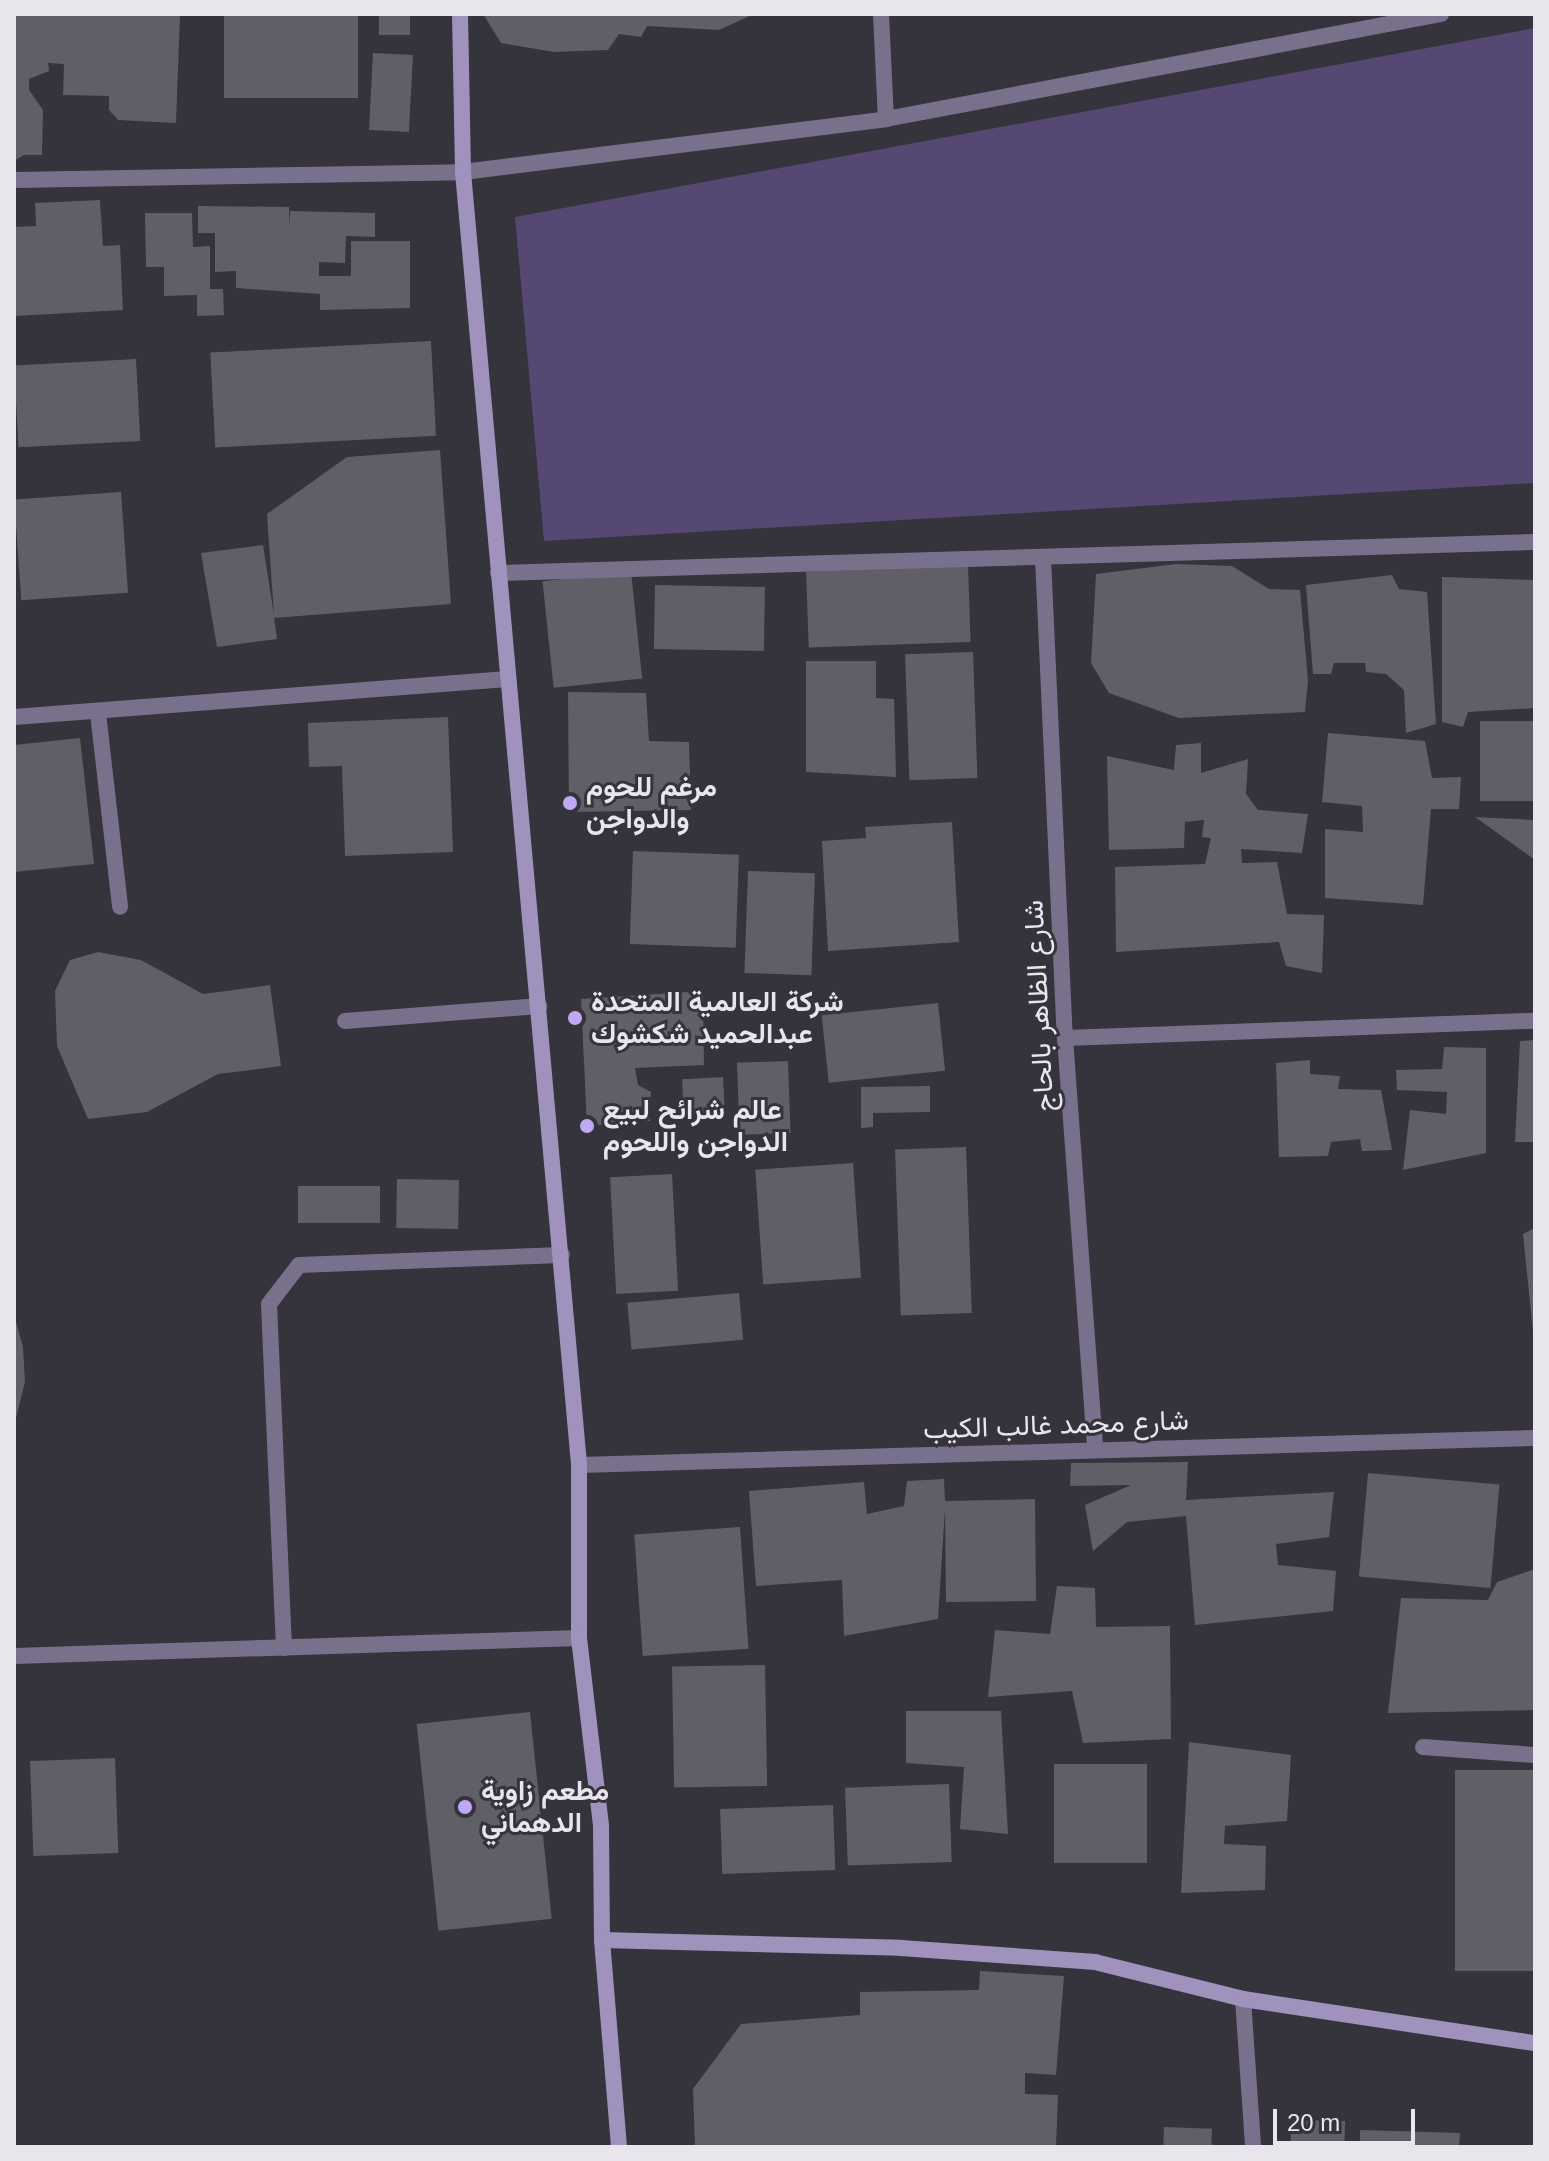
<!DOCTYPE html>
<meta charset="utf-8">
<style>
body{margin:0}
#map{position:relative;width:1549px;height:2161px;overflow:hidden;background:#35333b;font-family:Helvetica,Vazirmatn,sans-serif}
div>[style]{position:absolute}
.green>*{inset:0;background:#554872}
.building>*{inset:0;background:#605e66;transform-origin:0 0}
.lane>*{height:16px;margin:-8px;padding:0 8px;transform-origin:8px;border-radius:8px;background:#79718c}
.street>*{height:16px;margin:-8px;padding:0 8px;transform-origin:8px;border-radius:8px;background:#79718c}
.secondary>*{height:16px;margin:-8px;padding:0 8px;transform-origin:8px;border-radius:8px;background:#9f93bd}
.dots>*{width:22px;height:22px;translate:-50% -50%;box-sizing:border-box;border:4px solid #35333b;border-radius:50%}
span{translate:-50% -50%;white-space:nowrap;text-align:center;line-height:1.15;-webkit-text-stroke:6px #35333b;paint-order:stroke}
.poi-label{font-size:28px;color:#e8e6ec;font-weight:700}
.left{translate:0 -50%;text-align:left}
.street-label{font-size:28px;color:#e8e6ec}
.frame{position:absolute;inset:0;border:16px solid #e8e6ec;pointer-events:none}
.scale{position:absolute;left:1273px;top:2109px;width:142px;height:36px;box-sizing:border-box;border:4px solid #e8e6ec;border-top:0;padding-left:10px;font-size:24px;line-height:28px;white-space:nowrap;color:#e8e6ec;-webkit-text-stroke:6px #35333b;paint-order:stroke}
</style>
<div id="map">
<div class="green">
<div style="clip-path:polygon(1535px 28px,1535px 483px,544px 541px,515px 217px)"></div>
</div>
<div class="building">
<div style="clip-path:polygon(14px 14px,180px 14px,176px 123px,118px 120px,109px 110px,109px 96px,63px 95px,64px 64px,48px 63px,49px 71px,29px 79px,29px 90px,43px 110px,42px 155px,24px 155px,14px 161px)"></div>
<div style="left:224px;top:14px;width:134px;height:84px"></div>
<div style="left:379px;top:14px;width:31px;height:21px"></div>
<div style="clip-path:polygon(483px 14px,754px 14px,719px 30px,647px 26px,641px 37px,619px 34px,608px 50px,554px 52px,501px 43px)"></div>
<div style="left:373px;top:53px;width:40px;height:77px;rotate:3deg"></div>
<div style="clip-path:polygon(100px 200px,103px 246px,120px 245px,123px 310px,14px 316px,14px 227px,36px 226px,35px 203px)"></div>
<div style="clip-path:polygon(198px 206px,289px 207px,289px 229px,290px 211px,375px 213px,375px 237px,346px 236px,345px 263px,319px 262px,319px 276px,351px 276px,351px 241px,410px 241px,410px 308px,320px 310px,320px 294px,236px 288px,236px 271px,215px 272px,215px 233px,198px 233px)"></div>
<div style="clip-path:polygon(145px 213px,192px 213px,193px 247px,210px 246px,210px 289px,223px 289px,224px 315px,197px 316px,197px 295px,164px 296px,164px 267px,146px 267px)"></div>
<div style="left:431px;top:341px;width:95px;height:221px;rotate:87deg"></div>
<div style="left:136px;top:359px;width:82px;height:122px;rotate:87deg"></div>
<div style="clip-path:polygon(440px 450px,451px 604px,274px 618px,277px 639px,217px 647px,201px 553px,263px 545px,274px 615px,267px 514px,347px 457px)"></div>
<div style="left:121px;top:492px;width:101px;height:107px;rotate:86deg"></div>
<div style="clip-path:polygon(1176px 564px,1232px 566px,1269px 589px,1300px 590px,1308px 681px,1305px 712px,1179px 718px,1109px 693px,1091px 663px,1096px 574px)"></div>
<div style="left:968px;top:566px;width:76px;height:162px;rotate:88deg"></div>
<div style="left:631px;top:572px;width:107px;height:89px;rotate:84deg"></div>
<div style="clip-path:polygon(1392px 575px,1399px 589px,1427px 592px,1436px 724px,1406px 733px,1404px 690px,1386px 674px,1366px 672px,1365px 663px,1334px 663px,1331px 674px,1313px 674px,1306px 585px)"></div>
<div style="clip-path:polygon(1442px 577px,1535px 580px,1535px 708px,1468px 712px,1463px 727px,1442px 722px)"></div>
<div style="left:655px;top:585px;width:110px;height:64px;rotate:1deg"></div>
<div style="left:973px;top:652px;width:126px;height:68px;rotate:88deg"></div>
<div style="clip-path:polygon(806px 661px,876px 661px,876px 698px,894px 699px,896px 777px,806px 772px)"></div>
<div style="clip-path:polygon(568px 692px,646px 693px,649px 741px,689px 742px,691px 810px,569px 812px)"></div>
<div style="clip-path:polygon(448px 717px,453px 852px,345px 856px,342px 766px,309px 767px,308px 723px)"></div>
<div style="left:1480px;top:721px;width:55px;height:80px"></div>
<div style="clip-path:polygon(1328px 733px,1425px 741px,1432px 778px,1461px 777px,1459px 809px,1431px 809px,1423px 905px,1325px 898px,1325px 829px,1363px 832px,1362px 806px,1322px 802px)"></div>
<div style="clip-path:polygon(80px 738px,94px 864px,14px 872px,14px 745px)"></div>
<div style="clip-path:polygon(1201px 743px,1201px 773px,1248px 759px,1246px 794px,1258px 810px,1308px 814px,1302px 853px,1241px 849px,1242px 863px,1277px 862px,1287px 914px,1324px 915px,1322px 973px,1286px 966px,1279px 942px,1116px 952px,1115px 867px,1205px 864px,1211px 838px,1202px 837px,1204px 820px,1185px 822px,1184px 848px,1109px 850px,1107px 756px,1174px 770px,1176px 745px)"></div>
<div style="clip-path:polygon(1475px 817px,1535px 820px,1535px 860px)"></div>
<div style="clip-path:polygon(952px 822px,959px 942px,828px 951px,822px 841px,866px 838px,865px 827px)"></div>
<div style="left:633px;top:851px;width:106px;height:93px;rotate:2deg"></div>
<div style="left:748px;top:871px;width:67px;height:102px;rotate:2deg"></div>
<div style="clip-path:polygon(98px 952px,141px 960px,203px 994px,270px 985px,281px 1066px,218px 1074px,147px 1112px,88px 1119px,57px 1046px,55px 991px,70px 960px)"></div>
<div style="clip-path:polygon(703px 991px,704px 1065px,635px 1068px,638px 1085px,651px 1092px,650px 1121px,587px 1126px,581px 999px)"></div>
<div style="left:938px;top:1003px;width:68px;height:117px;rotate:84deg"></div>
<div style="clip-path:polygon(1535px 1040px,1535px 1142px,1515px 1142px,1520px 1041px)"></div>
<div style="clip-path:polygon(1444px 1047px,1486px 1048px,1486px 1153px,1403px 1170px,1410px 1110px,1446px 1114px,1447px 1092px,1397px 1090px,1396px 1070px,1442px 1069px)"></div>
<div style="clip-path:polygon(1310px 1060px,1310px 1074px,1340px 1076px,1338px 1089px,1381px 1090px,1392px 1150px,1362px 1151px,1360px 1139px,1331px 1142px,1328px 1156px,1279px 1157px,1276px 1063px)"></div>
<div style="left:788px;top:1061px;width:72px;height:51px;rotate:88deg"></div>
<div style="left:723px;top:1077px;width:39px;height:41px;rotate:87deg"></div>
<div style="clip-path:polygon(930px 1086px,930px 1112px,873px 1113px,873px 1127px,861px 1128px,861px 1087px)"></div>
<div style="left:966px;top:1147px;width:166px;height:71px;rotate:88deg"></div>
<div style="left:853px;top:1163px;width:115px;height:98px;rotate:86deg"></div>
<div style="left:672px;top:1174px;width:117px;height:62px;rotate:87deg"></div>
<div style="left:397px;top:1179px;width:62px;height:49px;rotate:1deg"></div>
<div style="left:298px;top:1186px;width:82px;height:37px"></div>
<div style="clip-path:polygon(1535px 1228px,1535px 1332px,1533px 1332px,1523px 1234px)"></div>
<div style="left:739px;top:1293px;width:47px;height:112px;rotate:85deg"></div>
<div style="clip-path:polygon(14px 1315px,23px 1347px,25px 1382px,14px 1426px)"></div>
<div style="clip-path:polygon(1188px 1462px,1186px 1500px,1334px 1492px,1329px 1537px,1276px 1544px,1278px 1565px,1336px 1571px,1333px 1611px,1195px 1625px,1186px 1516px,1127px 1522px,1093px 1551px,1085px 1505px,1131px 1485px,1070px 1486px,1071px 1463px)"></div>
<div style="left:1368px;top:1473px;width:132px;height:104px;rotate:5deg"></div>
<div style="clip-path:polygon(944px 1479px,945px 1501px,1035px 1499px,1036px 1601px,946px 1602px,945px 1509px,938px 1619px,844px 1636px,842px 1580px,756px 1586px,749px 1491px,864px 1482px,867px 1514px,904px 1506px,907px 1481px)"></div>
<div style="left:740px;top:1527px;width:122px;height:106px;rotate:86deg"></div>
<div style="clip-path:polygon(1535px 1569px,1535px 1710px,1388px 1713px,1401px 1598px,1488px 1600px,1497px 1582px)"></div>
<div style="clip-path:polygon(1057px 1586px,1095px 1588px,1096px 1627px,1170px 1626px,1171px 1739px,1083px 1743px,1072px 1691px,988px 1697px,995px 1630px,1050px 1634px)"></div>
<div style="left:765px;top:1665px;width:121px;height:93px;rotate:89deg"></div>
<div style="clip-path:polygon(906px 1711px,1001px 1711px,1008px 1834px,960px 1829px,964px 1767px,906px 1763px)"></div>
<div style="left:530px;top:1712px;width:208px;height:114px;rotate:84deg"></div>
<div style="clip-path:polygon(1189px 1742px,1291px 1755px,1287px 1821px,1225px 1826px,1224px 1844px,1266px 1846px,1265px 1890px,1181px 1893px)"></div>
<div style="left:115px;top:1758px;width:95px;height:85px;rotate:88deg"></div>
<div style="left:1054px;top:1764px;width:93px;height:99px"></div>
<div style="left:1535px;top:1770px;width:201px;height:80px;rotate:90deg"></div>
<div style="left:949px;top:1784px;width:78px;height:104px;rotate:88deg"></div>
<div style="left:833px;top:1805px;width:65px;height:113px;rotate:88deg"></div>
<div style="clip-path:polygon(980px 1971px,1064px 1976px,1056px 2075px,1025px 2073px,1025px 2094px,1058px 2095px,1056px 2147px,695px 2147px,693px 2089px,741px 2024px,860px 2015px,860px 1992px,979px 1990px)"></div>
<div style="left:1291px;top:2120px;width:54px;height:27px;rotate:1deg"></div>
<div style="left:1164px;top:2127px;width:48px;height:20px;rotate:2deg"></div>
<div style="clip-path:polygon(1360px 2130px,1460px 2133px,1459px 2147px,1360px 2147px)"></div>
</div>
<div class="lane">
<div style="left:98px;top:713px;width:195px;rotate:83.5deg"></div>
<div style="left:345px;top:1021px;width:195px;rotate:-4.4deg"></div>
<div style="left:284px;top:1648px;width:344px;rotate:-92.5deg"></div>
<div style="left:269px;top:1304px;width:49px;rotate:-52.4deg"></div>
<div style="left:299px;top:1265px;width:263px;rotate:-2.2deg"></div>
<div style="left:14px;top:1656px;width:565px;rotate:-1.82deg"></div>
</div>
<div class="street">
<div style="left:881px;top:14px;width:105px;rotate:87.3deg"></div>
<div style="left:14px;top:180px;width:449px;rotate:-1deg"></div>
<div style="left:463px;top:172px;width:426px;rotate:-7.1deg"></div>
<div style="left:886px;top:119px;width:565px;rotate:-10.71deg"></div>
<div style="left:1043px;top:558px;width:481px;rotate:87.4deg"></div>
<div style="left:1065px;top:1038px;width:413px;rotate:85.8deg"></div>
<div style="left:498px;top:573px;width:1037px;rotate:-1.71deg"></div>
<div style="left:14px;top:717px;width:495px;rotate:-4.4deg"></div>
<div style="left:1065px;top:1038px;width:470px;rotate:-2.1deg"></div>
<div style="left:579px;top:1465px;width:956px;rotate:-1.62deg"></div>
<div style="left:1423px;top:1747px;width:112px;rotate:4.1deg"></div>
<div style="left:1243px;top:1999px;width:148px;rotate:86.1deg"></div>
</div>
<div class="secondary">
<div style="left:460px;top:14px;width:158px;rotate:88.9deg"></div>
<div style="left:463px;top:172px;width:1298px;rotate:84.87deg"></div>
<div style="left:579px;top:1465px;width:173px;rotate:90deg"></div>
<div style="left:579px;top:1638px;width:189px;rotate:83.3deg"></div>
<div style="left:601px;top:1826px;width:114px;rotate:89.5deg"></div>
<div style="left:602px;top:1940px;width:208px;rotate:85.3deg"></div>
<div style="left:602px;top:1940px;width:299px;rotate:1.5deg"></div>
<div style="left:901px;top:1948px;width:195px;rotate:4.1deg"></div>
<div style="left:1095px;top:1962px;width:153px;rotate:14deg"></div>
<div style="left:1243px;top:1999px;width:295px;rotate:8.6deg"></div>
</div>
<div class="dots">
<div style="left:570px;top:803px;background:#c0a8f4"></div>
<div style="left:575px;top:1018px;background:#c0a8f4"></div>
<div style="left:587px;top:1126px;background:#c0a8f4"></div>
<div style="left:465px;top:1807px;background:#c0a8f4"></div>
</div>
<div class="poi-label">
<span class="left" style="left:586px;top:803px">مرغم للحوم<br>والدواجن</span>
<span class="left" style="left:591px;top:1018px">شركة العالمية المتحدة<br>عبدالحميد شكشوك</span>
<span class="left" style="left:603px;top:1126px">عالم شرائح لبيع<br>الدواجن واللحوم</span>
<span class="left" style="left:481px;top:1807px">مطعم زاوية<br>الدهماني</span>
</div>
<div class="street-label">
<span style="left:1039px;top:1006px;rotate:-93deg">شارع الظاهر بالحاج</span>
<span style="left:1056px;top:1425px;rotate:-2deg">شارع محمد غالب الكيب</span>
</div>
<div class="frame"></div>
<div class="scale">20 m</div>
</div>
